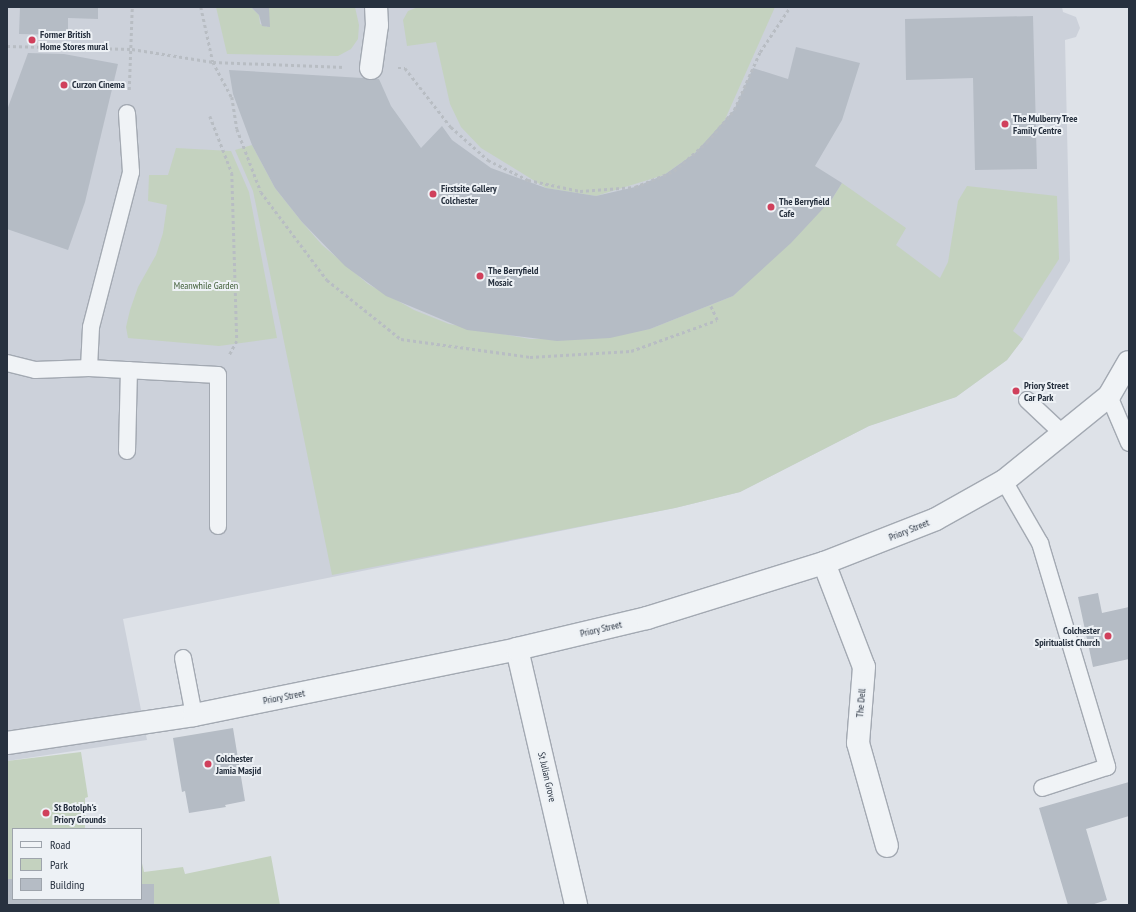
<!DOCTYPE html>
<style>
body{margin:0}
#map{position:relative;width:1136px;height:912px;overflow:hidden;background:#dee2e8;font-family:"PT Sans Narrow",sans-serif}
div>[style]{position:absolute}
.built>*{inset:0;background:#ccd1da}
.green>*{inset:0;background:#c4d2bf}
.building>*{inset:0;background:#b5bcc5}
.path>*{height:2.5px;margin-top:-1.25px;transform-origin:0;background:repeating-linear-gradient(90deg,#b8bdc3 0 3px,transparent 0 6px)}
.roads{filter:drop-shadow(1px 0 #a3a9b2) drop-shadow(-1px 0 #a3a9b2) drop-shadow(0 1px #a3a9b2) drop-shadow(0 -1px #a3a9b2)}
.service>*{height:16px;margin:-8px;padding:0 8px;transform-origin:8px;border-radius:8px;background:#f0f3f6}
.pedestrian>*{height:22px;margin:-11px;padding:0 11px;transform-origin:11px;border-radius:11px;background:#f0f3f6}
.minor>*{height:22px;margin:-11px;padding:0 11px;transform-origin:11px;border-radius:11px;background:#f0f3f6}
.dots>*{width:11px;height:11px;translate:-50% -50%;box-sizing:border-box;border:2px solid #edf1f5;border-radius:50%}
span{translate:-50% -50%;white-space:nowrap;text-align:center;line-height:1.15;-webkit-text-stroke:4px #edf1f5;paint-order:stroke}
.poi-label{font-size:10px;color:#27313f;font-weight:700}
.left{translate:0 -50%;text-align:left}
.right{translate:-100% -50%;text-align:right}
.park-label{font-size:10px;color:#3d5b34}
.street-label{font-size:10px;color:#27313f}
.frame{position:absolute;inset:0;border:8px solid #27313f;pointer-events:none}
.legend{position:absolute;left:12px;top:828px;width:130px;height:72px;box-sizing:border-box;background:#edf1f5;border:1px solid #9ea4ac;margin:0;padding:5px 7px;list-style:none;font-size:12px;color:#27313f}
.legend li{display:flex;align-items:center;gap:8px;height:20px}
.legend b{width:20px;border:1px solid #9ea4ac}
</style>
<div id="map">
<div class="built">
<div style="clip-path:polygon(7px 7px,1062px 7px,1063px 12px,1076px 17px,1080px 28px,1076px 37px,1065px 40px,1070px 261px,1023px 339px,1007px 360px,956px 397px,869px 426px,740px 492px,675px 508px,123px 619px,147px 740px,7px 761px)"></div>
</div>
<div class="green">
<div style="clip-path:polygon(216px 7px,251px 7px,259px 15px,260px 24px,267px 27px,265px 7px,355px 7px,359px 25px,358px 39px,351px 49px,338px 56px,227px 54px)"></div>
<div style="clip-path:polygon(418px 7px,775px 7px,723px 124px,695px 153px,664px 175px,596px 196px,546px 188px,481px 148px,461px 127px,450px 104px,436px 42px,407px 46px,403px 20px,408px 11px)"></div>
<div style="clip-path:polygon(252px 145px,275px 188px,302px 222px,322px 245px,368px 284px,414px 310px,449px 324px,530px 339px,587px 339px,650px 329px,733px 296px,832px 199px,842px 183px,906px 228px,896px 245px,940px 278px,948px 262px,958px 201px,967px 186px,1057px 196px,1059px 259px,1013px 331px,1023px 339px,1007px 360px,956px 397px,869px 426px,740px 492px,675px 508px,332px 575px,253px 191px,235px 150px)"></div>
<div style="clip-path:polygon(176px 148px,231px 151px,249px 192px,277px 338px,219px 346px,128px 338px,126px 327px,130px 310px,138px 287px,156px 255px,163px 233px,167px 205px,148px 201px,149px 175px,168px 175px)"></div>
<div style="clip-path:polygon(81px 752px,88px 797px,85px 798px,85px 829px,13px 829px,13px 899px,141px 899px,141px 859px,144px 872px,183px 867px,185px 874px,271px 856px,280px 905px,7px 905px,7px 761px)"></div>
</div>
<div class="building">
<div style="clip-path:polygon(20px 7px,98px 7px,98px 19px,68px 18px,68px 35px,19px 34px)"></div>
<div style="clip-path:polygon(251px 7px,269px 7px,270px 27px,262px 26px,259px 15px)"></div>
<div style="clip-path:polygon(1033px 16px,1037px 169px,975px 170px,973px 78px,906px 80px,905px 19px)"></div>
<div style="clip-path:polygon(796px 47px,860px 63px,842px 120px,815px 166px,842px 183px,832px 199px,791px 243px,733px 296px,650px 329px,610px 338px,557px 341px,467px 330px,386px 296px,345px 266px,302px 222px,275px 188px,252px 145px,233px 94px,229px 70px,379px 79px,391px 106px,421px 148px,442px 126px,452px 140px,491px 168px,546px 188px,596px 196px,635px 187px,664px 175px,695px 153px,734px 110px,753px 68px,788px 79px)"></div>
<div style="clip-path:polygon(28px 53px,64px 54px,118px 64px,85px 202px,68px 250px,7px 229px,7px 110px)"></div>
<div style="clip-path:polygon(1098px 593px,1102px 613px,1129px 607px,1129px 659px,1093px 667px,1078px 597px)"></div>
<div style="clip-path:polygon(233px 728px,245px 801px,225px 805px,226px 807px,189px 813px,185px 791px,182px 792px,173px 738px)"></div>
<div style="clip-path:polygon(1129px 782px,1129px 816px,1086px 829px,1107px 900px,1091px 905px,1068px 905px,1039px 808px)"></div>
<div style="clip-path:polygon(7px 879px,13px 879px,13px 899px,141px 899px,141px 884px,154px 884px,154px 905px,7px 905px)"></div>
</div>
<div class="path">
<div style="left:201px;top:7px;width:56px;rotate:77.7deg"></div>
<div style="left:213px;top:62px;width:132px;rotate:2.2deg"></div>
<div style="left:7px;top:46px;width:125px;rotate:1.4deg"></div>
<div style="left:132px;top:49px;width:82px;rotate:9.1deg"></div>
<div style="left:213px;top:62px;width:40px;rotate:62deg"></div>
<div style="left:232px;top:97px;width:32px;rotate:81deg"></div>
<div style="left:237px;top:129px;width:67px;rotate:69.1deg"></div>
<div style="left:261px;top:192px;width:110px;rotate:53.1deg"></div>
<div style="left:327px;top:280px;width:95px;rotate:38.6deg"></div>
<div style="left:401px;top:339px;width:130px;rotate:7.9deg"></div>
<div style="left:530px;top:357px;width:101px;rotate:-3.4deg"></div>
<div style="left:631px;top:351px;width:91px;rotate:-19.8deg"></div>
<div style="left:717px;top:320px;width:17px;rotate:-115deg"></div>
<div style="left:398px;top:68px;width:7px"></div>
<div style="left:405px;top:68px;width:75px;rotate:52.1deg"></div>
<div style="left:451px;top:127px;width:50px;rotate:41.7deg"></div>
<div style="left:488px;top:160px;width:45px;rotate:26.6deg"></div>
<div style="left:528px;top:180px;width:53px;rotate:11.9deg"></div>
<div style="left:580px;top:191px;width:55px;rotate:-4.2deg"></div>
<div style="left:635px;top:187px;width:42px;rotate:-22.3deg"></div>
<div style="left:674px;top:171px;width:44px;rotate:-41.3deg"></div>
<div style="left:707px;top:142px;width:42px;rotate:-49.8deg"></div>
<div style="left:734px;top:110px;width:64px;rotate:-65.9deg"></div>
<div style="left:760px;top:52px;width:54px;rotate:-56.3deg"></div>
<div style="left:129px;top:90px;width:83px;rotate:-87.9deg"></div>
<div style="left:210px;top:116px;width:61px;rotate:68.9deg"></div>
<div style="left:232px;top:173px;width:168px;rotate:88.3deg"></div>
<div style="left:237px;top:341px;width:17px;rotate:118deg"></div>
<div style="left:7px;top:893px;width:6px;rotate:-9deg"></div>
<div style="left:39px;top:899px;width:7px;rotate:56deg"></div>
</div>
<div class="roads">
<div class="service">
<div style="left:7px;top:363px;width:29px;rotate:14deg"></div>
<div style="left:35px;top:370px;width:54px;rotate:-2.1deg"></div>
<div style="left:89px;top:368px;width:129px;rotate:3.1deg"></div>
<div style="left:218px;top:375px;width:151px;rotate:90deg"></div>
<div style="left:89px;top:368px;width:41px;rotate:-87.2deg"></div>
<div style="left:91px;top:327px;width:160px;rotate:-75.5deg"></div>
<div style="left:131px;top:172px;width:59px;rotate:-93.9deg"></div>
<div style="left:1109px;top:396px;width:51px;rotate:66.9deg"></div>
<div style="left:1027px;top:400px;width:48px;rotate:43.3deg"></div>
<div style="left:127px;top:451px;width:81px;rotate:-88.6deg"></div>
<div style="left:1004px;top:481px;width:72px;rotate:59.9deg"></div>
<div style="left:1040px;top:543px;width:234px;rotate:73.3deg"></div>
<div style="left:1107px;top:767px;width:68px;rotate:162.1deg"></div>
<div style="left:183px;top:658px;width:58px;rotate:79.1deg"></div>
</div>
<div class="pedestrian">
<div style="left:371px;top:68px;width:43px;rotate:-82.1deg"></div>
<div style="left:377px;top:25px;width:18px;rotate:-93deg"></div>
</div>
<div class="minor">
<div style="left:824px;top:563px;width:111px;rotate:69deg"></div>
<div style="left:864px;top:667px;width:76px;rotate:94.5deg"></div>
<div style="left:858px;top:743px;width:107px;rotate:74.3deg"></div>
<div style="left:517px;top:649px;width:263px;rotate:77deg"></div>
<div style="left:7px;top:743px;width:189px;rotate:-8.5deg"></div>
<div style="left:194px;top:715px;width:330px;rotate:-11.5deg"></div>
<div style="left:517px;top:649px;width:134px;rotate:-13.4deg"></div>
<div style="left:647px;top:618px;width:185px;rotate:-17.3deg"></div>
<div style="left:824px;top:563px;width:120px;rotate:-21.4deg"></div>
<div style="left:936px;top:519px;width:78px;rotate:-29.2deg"></div>
<div style="left:1004px;top:481px;width:135px;rotate:-39deg"></div>
<div style="left:1109px;top:396px;width:39px;rotate:-60deg"></div>
</div>
</div>
<div class="dots">
<div style="left:32px;top:40px;background:#d0405c"></div>
<div style="left:64px;top:85px;background:#d0405c"></div>
<div style="left:1005px;top:124px;background:#d0405c"></div>
<div style="left:433px;top:194px;background:#d0405c"></div>
<div style="left:771px;top:207px;background:#d0405c"></div>
<div style="left:480px;top:276px;background:#d0405c"></div>
<div style="left:1016px;top:391px;background:#d0405c"></div>
<div style="left:1108px;top:636px;background:#d0405c"></div>
<div style="left:208px;top:764px;background:#d0405c"></div>
<div style="left:46px;top:813px;background:#d0405c"></div>
</div>
<div class="poi-label">
<span class="left" style="left:40px;top:40px">Former British<br>Home Stores mural</span>
<span class="left" style="left:72px;top:85px">Curzon Cinema</span>
<span class="left" style="left:1013px;top:124px">The Mulberry Tree<br>Family Centre</span>
<span class="left" style="left:441px;top:194px">Firstsite Gallery<br>Colchester</span>
<span class="left" style="left:779px;top:207px">The Berryfield<br>Cafe</span>
<span class="left" style="left:488px;top:276px">The Berryfield<br>Mosaic</span>
<span class="left" style="left:1024px;top:391px">Priory Street<br>Car Park</span>
<span class="right" style="left:1100px;top:636px">Colchester<br>Spiritualist Church</span>
<span class="left" style="left:216px;top:764px">Colchester<br>Jamia Masjid</span>
<span class="left" style="left:54px;top:813px">St Botolph's<br>Priory Grounds</span>
</div>
<div class="park-label">
<span style="left:206px;top:286px">Meanwhile Garden</span>
</div>
<div class="street-label">
<span style="left:909px;top:530px;rotate:-22deg">Priory Street</span>
<span style="left:601px;top:629px;rotate:-13deg">Priory Street</span>
<span style="left:284px;top:697px;rotate:-11deg">Priory Street</span>
<span style="left:861px;top:703px;rotate:-85deg">The Dell</span>
<span style="left:547px;top:777px;rotate:77deg">St Julian Grove</span>
</div>
<div class="frame"></div>
<ul class="legend">
<li><b style="height:5px;background:#f0f3f6"></b>Road</li>
<li><b style="height:11px;background:#c4d2bf"></b>Park</li>
<li><b style="height:11px;background:#b5bcc5"></b>Building</li>
</ul>
</div>
